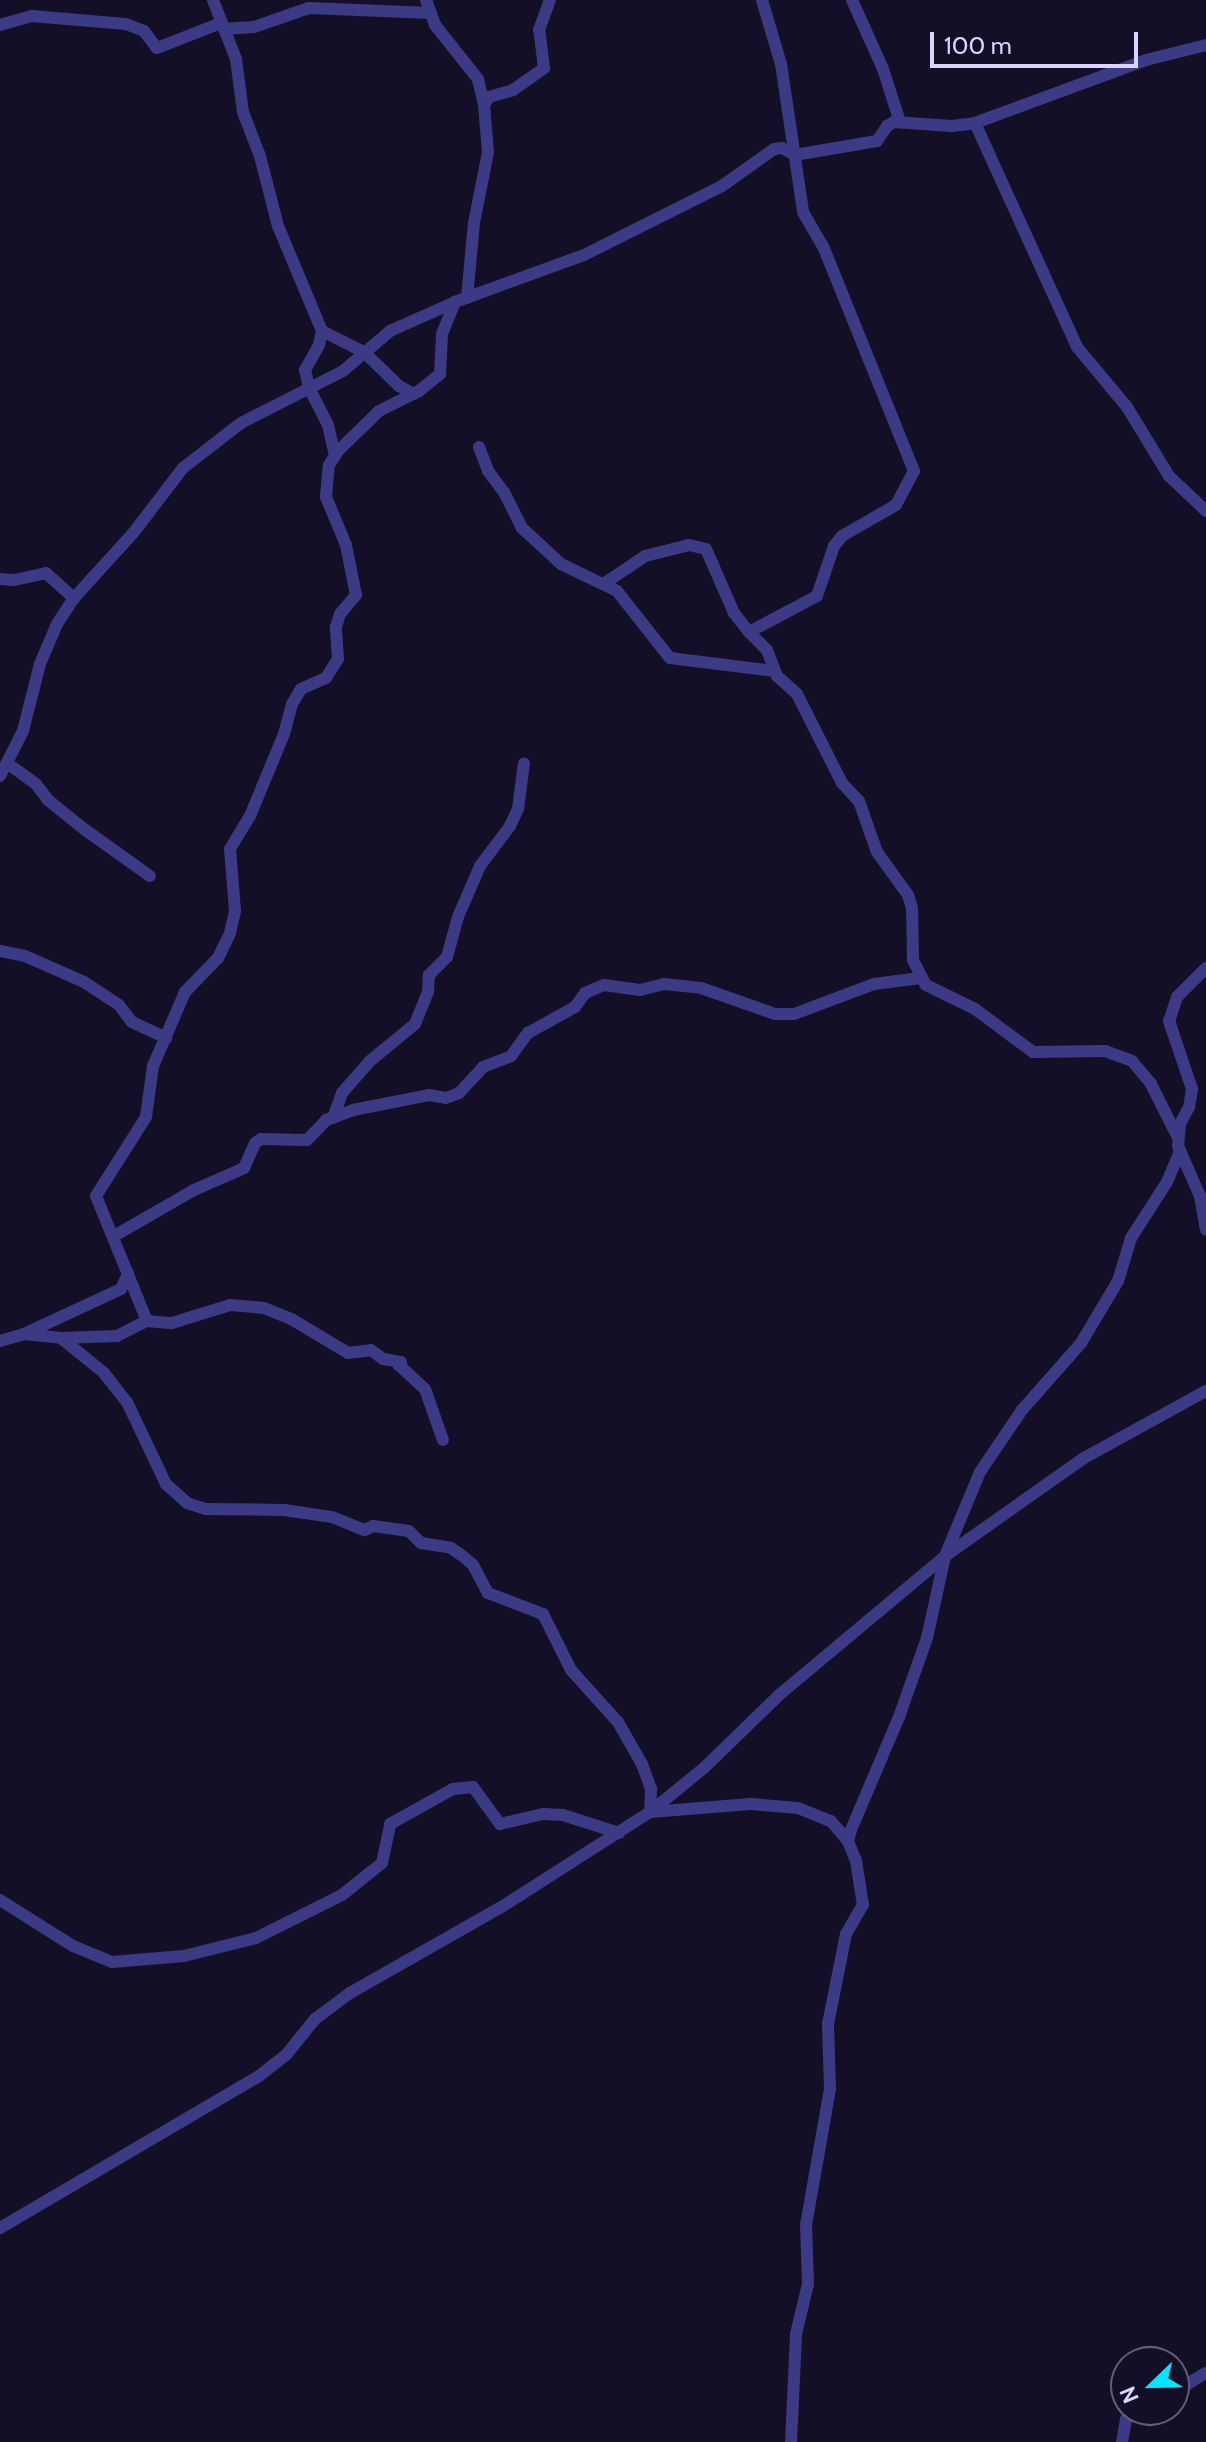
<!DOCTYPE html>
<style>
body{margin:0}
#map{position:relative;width:1206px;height:2442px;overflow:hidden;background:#130f26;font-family:Cabin,sans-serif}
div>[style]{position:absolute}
.minor>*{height:12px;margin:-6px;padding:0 6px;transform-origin:6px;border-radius:6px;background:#3d3a85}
span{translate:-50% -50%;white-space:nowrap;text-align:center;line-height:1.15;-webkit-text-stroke:6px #130f26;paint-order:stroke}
.north{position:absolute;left:1110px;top:2346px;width:80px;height:80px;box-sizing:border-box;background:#130f26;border:2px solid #625e7d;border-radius:50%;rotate:247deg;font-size:22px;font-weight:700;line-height:32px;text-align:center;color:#d9d4ff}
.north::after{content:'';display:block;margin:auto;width:28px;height:36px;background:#00e5ff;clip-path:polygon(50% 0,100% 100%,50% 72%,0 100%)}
.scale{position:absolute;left:930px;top:32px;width:208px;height:36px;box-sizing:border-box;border:4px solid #d9d4ff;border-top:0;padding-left:10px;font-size:24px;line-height:28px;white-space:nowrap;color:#d9d4ff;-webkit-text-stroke:6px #130f26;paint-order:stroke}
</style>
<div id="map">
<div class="minor">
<div style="left:213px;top:0;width:63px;rotate:68.7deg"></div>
<div style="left:236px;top:59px;width:53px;rotate:82.5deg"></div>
<div style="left:243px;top:112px;width:47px;rotate:68.9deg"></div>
<div style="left:260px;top:156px;width:72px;rotate:75.6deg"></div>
<div style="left:278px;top:226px;width:114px;rotate:67.3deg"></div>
<div style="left:322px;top:331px;width:47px;rotate:26.6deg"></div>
<div style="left:364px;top:352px;width:49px;rotate:44.2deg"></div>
<div style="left:399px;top:386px;width:17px;rotate:28deg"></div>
<div style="left:426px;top:0;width:27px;rotate:70deg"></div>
<div style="left:435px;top:25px;width:69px;rotate:51.5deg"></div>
<div style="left:478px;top:79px;width:27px;rotate:77deg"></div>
<div style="left:762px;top:0;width:67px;rotate:73.5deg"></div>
<div style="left:781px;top:64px;width:150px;rotate:81.5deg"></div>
<div style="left:803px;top:212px;width:39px;rotate:60deg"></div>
<div style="left:823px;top:246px;width:243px;rotate:68deg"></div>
<div style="left:914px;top:471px;width:38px;rotate:118deg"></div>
<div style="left:896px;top:505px;width:62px;rotate:150.1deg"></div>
<div style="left:842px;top:536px;width:13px;rotate:129deg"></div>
<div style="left:834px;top:546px;width:53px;rotate:108.8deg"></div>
<div style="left:817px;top:596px;width:77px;rotate:152.1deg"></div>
<div style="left:749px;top:632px;width:25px;rotate:45deg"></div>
<div style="left:767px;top:650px;width:28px;rotate:69deg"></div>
<div style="left:777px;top:676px;width:27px;rotate:42deg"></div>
<div style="left:797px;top:694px;width:100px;rotate:63.2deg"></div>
<div style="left:842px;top:783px;width:25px;rotate:47deg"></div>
<div style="left:859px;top:801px;width:54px;rotate:70.6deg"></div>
<div style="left:877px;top:852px;width:53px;rotate:54.2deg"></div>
<div style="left:908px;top:895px;width:14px;rotate:73deg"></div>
<div style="left:912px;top:908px;width:52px;rotate:88.9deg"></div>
<div style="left:913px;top:960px;width:28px;rotate:63deg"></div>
<div style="left:926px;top:985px;width:55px;rotate:26.1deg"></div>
<div style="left:975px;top:1009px;width:72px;rotate:36.6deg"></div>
<div style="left:1033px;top:1052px;width:72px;rotate:-0.8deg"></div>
<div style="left:1105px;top:1051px;width:29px;rotate:20deg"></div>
<div style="left:1132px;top:1061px;width:30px;rotate:50deg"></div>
<div style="left:1151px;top:1084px;width:58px;rotate:63.4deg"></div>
<div style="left:852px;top:0;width:76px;rotate:65.8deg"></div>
<div style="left:883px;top:69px;width:56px;rotate:72.2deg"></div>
<div style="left:0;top:25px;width:33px;rotate:-16deg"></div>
<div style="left:32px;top:16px;width:94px;rotate:4.9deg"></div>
<div style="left:126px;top:24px;width:19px;rotate:21deg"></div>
<div style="left:144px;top:31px;width:21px;rotate:53deg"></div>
<div style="left:157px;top:48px;width:69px;rotate:-21.3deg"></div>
<div style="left:224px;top:29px;width:30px;rotate:-4deg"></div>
<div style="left:254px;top:27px;width:58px;rotate:-19.1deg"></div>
<div style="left:309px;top:8px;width:122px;rotate:2.3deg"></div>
<div style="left:975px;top:123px;width:246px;rotate:65.5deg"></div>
<div style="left:1077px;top:347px;width:78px;rotate:50.2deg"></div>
<div style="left:1127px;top:407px;width:81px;rotate:58.7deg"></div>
<div style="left:1169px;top:476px;width:51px;rotate:43.4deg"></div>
<div style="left:467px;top:298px;width:75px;rotate:-84.7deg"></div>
<div style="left:474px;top:223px;width:72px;rotate:-78.8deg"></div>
<div style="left:488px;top:152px;width:47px;rotate:-94.9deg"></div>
<div style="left:484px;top:105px;width:9px;rotate:-58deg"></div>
<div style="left:489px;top:97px;width:25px;rotate:-16deg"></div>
<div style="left:513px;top:90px;width:38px;rotate:-35deg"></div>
<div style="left:544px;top:68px;width:38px;rotate:-97deg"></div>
<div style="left:539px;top:30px;width:32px;rotate:-70deg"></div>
<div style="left:322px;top:331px;width:14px;rotate:102deg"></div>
<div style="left:319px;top:345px;width:29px;rotate:119deg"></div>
<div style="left:305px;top:370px;width:18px;rotate:77deg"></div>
<div style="left:309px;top:388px;width:42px;rotate:62.8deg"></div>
<div style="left:328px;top:425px;width:32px;rotate:77deg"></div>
<div style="left:479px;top:447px;width:26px;rotate:69deg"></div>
<div style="left:488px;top:471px;width:26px;rotate:53deg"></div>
<div style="left:504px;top:492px;width:40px;rotate:63.4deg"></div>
<div style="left:522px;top:528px;width:53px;rotate:42.7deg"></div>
<div style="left:561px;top:564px;width:62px;rotate:25.7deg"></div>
<div style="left:617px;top:591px;width:85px;rotate:51.7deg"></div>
<div style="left:670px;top:658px;width:106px;rotate:7.1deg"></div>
<div style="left:0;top:579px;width:14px;rotate:4deg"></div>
<div style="left:14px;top:580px;width:33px;rotate:-12deg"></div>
<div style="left:46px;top:573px;width:38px;rotate:42deg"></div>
<div style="left:605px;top:583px;width:48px;rotate:-34deg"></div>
<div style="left:645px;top:556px;width:45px;rotate:-14deg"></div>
<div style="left:689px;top:545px;width:17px;rotate:13deg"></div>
<div style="left:706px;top:549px;width:70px;rotate:66.4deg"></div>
<div style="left:734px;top:613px;width:24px;rotate:52deg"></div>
<div style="left:7px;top:763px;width:36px;rotate:36deg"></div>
<div style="left:36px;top:784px;width:20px;rotate:53deg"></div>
<div style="left:48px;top:800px;width:46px;rotate:38.9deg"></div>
<div style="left:84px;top:829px;width:81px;rotate:35.5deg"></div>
<div style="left:0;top:776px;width:51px;rotate:-62.9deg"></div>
<div style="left:23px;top:731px;width:69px;rotate:-75.8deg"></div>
<div style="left:40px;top:664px;width:43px;rotate:-67deg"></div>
<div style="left:57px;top:624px;width:31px;rotate:-57deg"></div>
<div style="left:74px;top:598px;width:89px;rotate:-47.7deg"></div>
<div style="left:134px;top:532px;width:81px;rotate:-52.6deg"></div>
<div style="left:183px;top:468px;width:73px;rotate:-37.8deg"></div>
<div style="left:241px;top:423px;width:114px;rotate:-27deg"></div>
<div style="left:343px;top:371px;width:62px;rotate:-40.4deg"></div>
<div style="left:390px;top:331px;width:71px;rotate:-24deg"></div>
<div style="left:455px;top:302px;width:137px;rotate:-20deg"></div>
<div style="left:584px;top:255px;width:154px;rotate:-26.6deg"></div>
<div style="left:722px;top:186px;width:64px;rotate:-35.4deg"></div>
<div style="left:774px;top:149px;width:8px;rotate:-7deg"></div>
<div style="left:782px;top:148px;width:15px;rotate:28deg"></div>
<div style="left:795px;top:155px;width:83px;rotate:-9.7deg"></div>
<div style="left:877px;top:141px;width:18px;rotate:-56deg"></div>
<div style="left:887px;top:126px;width:8px;rotate:-30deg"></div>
<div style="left:894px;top:122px;width:58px;rotate:3.9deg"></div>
<div style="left:952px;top:126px;width:23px;rotate:-7deg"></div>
<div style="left:975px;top:123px;width:182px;rotate:-20.2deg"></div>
<div style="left:1146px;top:60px;width:62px;rotate:-14deg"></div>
<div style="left:0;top:951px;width:25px;rotate:11deg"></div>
<div style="left:25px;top:956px;width:64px;rotate:23.8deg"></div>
<div style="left:84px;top:982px;width:42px;rotate:33.3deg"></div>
<div style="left:119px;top:1005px;width:21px;rotate:53deg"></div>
<div style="left:132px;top:1022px;width:38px;rotate:25deg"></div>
<div style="left:1206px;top:968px;width:41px;rotate:135deg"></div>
<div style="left:1177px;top:997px;width:25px;rotate:108deg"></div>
<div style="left:1169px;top:1021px;width:72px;rotate:71.3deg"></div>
<div style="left:1192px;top:1089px;width:18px;rotate:99deg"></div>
<div style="left:1189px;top:1107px;width:19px;rotate:118deg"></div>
<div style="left:1180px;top:1124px;width:22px;rotate:95deg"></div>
<div style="left:1178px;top:1146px;width:55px;rotate:66.3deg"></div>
<div style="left:1200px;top:1196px;width:34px;rotate:80deg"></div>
<div style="left:333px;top:1118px;width:27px;rotate:-70deg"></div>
<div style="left:342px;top:1093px;width:43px;rotate:-48.8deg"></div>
<div style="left:370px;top:1061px;width:58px;rotate:-39.4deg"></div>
<div style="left:415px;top:1024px;width:35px;rotate:-68deg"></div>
<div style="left:428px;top:992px;width:17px;rotate:-87deg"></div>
<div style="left:429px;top:975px;width:25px;rotate:-45deg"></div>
<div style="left:447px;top:957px;width:41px;rotate:-74.6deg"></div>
<div style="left:458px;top:917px;width:56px;rotate:-66.7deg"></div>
<div style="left:480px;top:866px;width:50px;rotate:-53.1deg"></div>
<div style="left:510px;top:826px;width:19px;rotate:-65deg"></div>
<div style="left:518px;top:809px;width:46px;rotate:-82.6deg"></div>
<div style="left:114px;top:1236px;width:92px;rotate:-29.9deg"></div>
<div style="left:194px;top:1190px;width:55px;rotate:-23.7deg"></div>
<div style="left:244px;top:1168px;width:27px;rotate:-66deg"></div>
<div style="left:255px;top:1143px;width:7px;rotate:-34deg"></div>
<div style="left:261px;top:1139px;width:46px;rotate:1.2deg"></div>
<div style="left:307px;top:1140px;width:28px;rotate:-46deg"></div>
<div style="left:326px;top:1120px;width:29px;rotate:-20deg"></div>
<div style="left:353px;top:1110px;width:77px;rotate:-11.2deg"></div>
<div style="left:429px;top:1095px;width:17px;rotate:10deg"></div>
<div style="left:446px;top:1098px;width:14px;rotate:-21deg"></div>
<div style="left:459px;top:1093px;width:35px;rotate:-47deg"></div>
<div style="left:483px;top:1067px;width:30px;rotate:-21deg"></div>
<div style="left:511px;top:1056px;width:29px;rotate:-54deg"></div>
<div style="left:528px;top:1033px;width:54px;rotate:-29deg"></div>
<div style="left:575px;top:1007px;width:17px;rotate:-54deg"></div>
<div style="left:585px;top:993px;width:21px;rotate:-23deg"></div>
<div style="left:604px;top:985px;width:36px;rotate:8deg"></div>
<div style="left:640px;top:990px;width:25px;rotate:-14deg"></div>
<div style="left:664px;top:984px;width:37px;rotate:6deg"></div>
<div style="left:701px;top:988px;width:78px;rotate:19.4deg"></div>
<div style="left:775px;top:1014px;width:19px"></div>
<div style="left:794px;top:1014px;width:85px;rotate:-20.6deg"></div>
<div style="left:874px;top:984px;width:47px;rotate:-7.3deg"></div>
<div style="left:147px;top:1321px;width:135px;rotate:-112.2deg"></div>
<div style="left:96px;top:1196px;width:93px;rotate:-57.7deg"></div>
<div style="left:146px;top:1117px;width:51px;rotate:-82.2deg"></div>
<div style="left:153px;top:1066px;width:81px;rotate:-66.6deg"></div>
<div style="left:185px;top:992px;width:47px;rotate:-45.9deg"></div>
<div style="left:218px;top:958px;width:28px;rotate:-64deg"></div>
<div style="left:230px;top:933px;width:23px;rotate:-77deg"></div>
<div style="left:235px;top:911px;width:62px;rotate:-94.6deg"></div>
<div style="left:230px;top:849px;width:39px;rotate:-59deg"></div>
<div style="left:250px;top:816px;width:89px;rotate:-67.5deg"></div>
<div style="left:284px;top:734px;width:31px;rotate:-75deg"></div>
<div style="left:292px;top:704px;width:17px;rotate:-59deg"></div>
<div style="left:301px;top:689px;width:27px;rotate:-24deg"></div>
<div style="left:326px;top:678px;width:22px;rotate:-58deg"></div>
<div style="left:338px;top:659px;width:32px;rotate:-94deg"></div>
<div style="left:336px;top:627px;width:14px;rotate:-73deg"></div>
<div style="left:340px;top:614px;width:25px;rotate:-50deg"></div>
<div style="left:356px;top:595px;width:51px;rotate:-101.3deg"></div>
<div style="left:346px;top:545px;width:52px;rotate:-112.6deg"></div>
<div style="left:326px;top:497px;width:32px;rotate:-85deg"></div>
<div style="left:329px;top:465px;width:17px;rotate:-57deg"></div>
<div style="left:338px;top:451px;width:57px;rotate:-44.3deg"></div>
<div style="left:379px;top:411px;width:45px;rotate:-26.6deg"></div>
<div style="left:419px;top:391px;width:27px;rotate:-39deg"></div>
<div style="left:440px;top:374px;width:40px;rotate:-87.1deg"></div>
<div style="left:442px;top:334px;width:35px;rotate:-68deg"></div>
<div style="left:24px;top:1334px;width:107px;rotate:-24.9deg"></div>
<div style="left:121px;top:1289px;width:17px;rotate:-65deg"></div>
<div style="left:61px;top:1338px;width:56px;rotate:-2deg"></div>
<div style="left:117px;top:1336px;width:34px;rotate:-27deg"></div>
<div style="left:147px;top:1321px;width:25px;rotate:5deg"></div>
<div style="left:172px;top:1323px;width:61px;rotate:-17.2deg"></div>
<div style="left:230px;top:1305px;width:34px;rotate:5deg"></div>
<div style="left:264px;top:1308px;width:31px;rotate:22deg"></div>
<div style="left:293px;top:1320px;width:64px;rotate:31deg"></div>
<div style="left:348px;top:1353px;width:23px;rotate:-7deg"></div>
<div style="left:371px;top:1350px;width:15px;rotate:37deg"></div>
<div style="left:383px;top:1359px;width:18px;rotate:9deg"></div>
<div style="left:401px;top:1362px;width:4px;rotate:124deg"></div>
<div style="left:399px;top:1365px;width:35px;rotate:43deg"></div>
<div style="left:425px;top:1389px;width:54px;rotate:70.6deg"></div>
<div style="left:0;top:1341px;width:25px;rotate:-16deg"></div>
<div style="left:24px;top:1334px;width:37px;rotate:6deg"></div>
<div style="left:61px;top:1338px;width:55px;rotate:39.1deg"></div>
<div style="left:104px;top:1373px;width:37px;rotate:52deg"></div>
<div style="left:127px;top:1402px;width:91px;rotate:64.6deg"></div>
<div style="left:166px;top:1484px;width:28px;rotate:42deg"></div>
<div style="left:187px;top:1503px;width:19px;rotate:18deg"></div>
<div style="left:205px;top:1509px;width:79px;rotate:0.7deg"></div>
<div style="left:284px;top:1510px;width:49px;rotate:8.3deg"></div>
<div style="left:332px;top:1517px;width:35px;rotate:22deg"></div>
<div style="left:365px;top:1530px;width:9px;rotate:-27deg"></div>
<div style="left:373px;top:1526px;width:36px;rotate:8deg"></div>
<div style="left:409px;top:1531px;width:17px;rotate:45deg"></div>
<div style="left:421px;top:1543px;width:30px;rotate:9deg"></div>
<div style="left:451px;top:1548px;width:11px;rotate:34deg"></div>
<div style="left:460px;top:1554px;width:17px;rotate:40deg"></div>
<div style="left:473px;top:1565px;width:32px;rotate:62deg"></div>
<div style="left:488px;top:1593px;width:59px;rotate:20.9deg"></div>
<div style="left:543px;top:1614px;width:63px;rotate:63.4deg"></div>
<div style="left:571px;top:1670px;width:70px;rotate:47.9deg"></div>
<div style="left:618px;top:1722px;width:48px;rotate:60.3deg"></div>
<div style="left:642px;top:1764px;width:27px;rotate:70deg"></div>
<div style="left:651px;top:1789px;width:23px;rotate:92deg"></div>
<div style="left:650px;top:1812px;width:101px;rotate:-4.5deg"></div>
<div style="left:751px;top:1804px;width:47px;rotate:4.9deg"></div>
<div style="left:798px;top:1808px;width:35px;rotate:22deg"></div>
<div style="left:831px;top:1821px;width:26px;rotate:50deg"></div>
<div style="left:0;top:1900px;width:86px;rotate:32.2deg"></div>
<div style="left:73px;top:1946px;width:42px;rotate:22.3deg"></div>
<div style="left:112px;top:1962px;width:72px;rotate:-4.8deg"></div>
<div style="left:184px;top:1956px;width:74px;rotate:-14deg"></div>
<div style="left:256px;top:1938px;width:96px;rotate:-26.6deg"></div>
<div style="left:342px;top:1895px;width:51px;rotate:-38.7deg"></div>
<div style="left:382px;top:1863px;width:40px;rotate:-78deg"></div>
<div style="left:390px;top:1824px;width:72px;rotate:-29.1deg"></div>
<div style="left:453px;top:1789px;width:20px;rotate:-6deg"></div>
<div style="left:473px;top:1787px;width:46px;rotate:53.9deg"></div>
<div style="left:500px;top:1824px;width:44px;rotate:-13.1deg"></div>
<div style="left:543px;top:1814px;width:20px;rotate:3deg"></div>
<div style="left:563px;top:1815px;width:59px;rotate:17.8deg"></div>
<div style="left:0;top:2228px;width:300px;rotate:-30.4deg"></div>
<div style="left:259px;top:2076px;width:34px;rotate:-38deg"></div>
<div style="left:286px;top:2055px;width:46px;rotate:-51.1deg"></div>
<div style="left:315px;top:2019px;width:44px;rotate:-36.6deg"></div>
<div style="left:350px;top:1993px;width:176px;rotate:-29.6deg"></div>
<div style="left:503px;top:1906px;width:174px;rotate:-32.6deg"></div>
<div style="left:650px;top:1812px;width:71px;rotate:-39.3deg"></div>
<div style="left:705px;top:1767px;width:103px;rotate:-44.2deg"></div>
<div style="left:779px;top:1695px;width:217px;rotate:-39.9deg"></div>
<div style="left:945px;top:1556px;width:170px;rotate:-35.2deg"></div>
<div style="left:1084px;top:1458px;width:139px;rotate:-28.8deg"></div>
<div style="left:1174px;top:2392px;width:37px;rotate:-31deg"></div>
<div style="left:791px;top:2442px;width:108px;rotate:-87.3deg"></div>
<div style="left:796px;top:2334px;width:51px;rotate:-76.5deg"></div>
<div style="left:808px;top:2284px;width:59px;rotate:-91.9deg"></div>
<div style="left:806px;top:2225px;width:138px;rotate:-80deg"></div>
<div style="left:830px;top:2089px;width:65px;rotate:-91.8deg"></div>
<div style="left:828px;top:2024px;width:92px;rotate:-78.7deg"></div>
<div style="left:846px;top:1934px;width:34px;rotate:-60deg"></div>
<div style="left:863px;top:1905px;width:45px;rotate:-99deg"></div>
<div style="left:856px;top:1861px;width:22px;rotate:-112deg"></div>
<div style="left:848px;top:1841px;width:11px;rotate:-75deg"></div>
<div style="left:851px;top:1830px;width:123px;rotate:-67deg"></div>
<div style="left:899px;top:1717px;width:84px;rotate:-70.5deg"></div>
<div style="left:927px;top:1638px;width:84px;rotate:-77.6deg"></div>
<div style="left:945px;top:1556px;width:91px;rotate:-67.4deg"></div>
<div style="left:980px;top:1472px;width:75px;rotate:-55.9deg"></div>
<div style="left:1022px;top:1410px;width:89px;rotate:-48.6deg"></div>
<div style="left:1081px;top:1343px;width:72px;rotate:-59.2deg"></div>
<div style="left:1118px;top:1281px;width:45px;rotate:-73.2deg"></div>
<div style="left:1131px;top:1238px;width:67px;rotate:-57.3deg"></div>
<div style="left:1167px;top:1182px;width:34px;rotate:-67deg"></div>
<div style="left:1122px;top:2442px;width:23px;rotate:-80deg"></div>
<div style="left:1126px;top:2419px;width:18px;rotate:-29deg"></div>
</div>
<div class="north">N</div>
<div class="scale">100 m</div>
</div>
